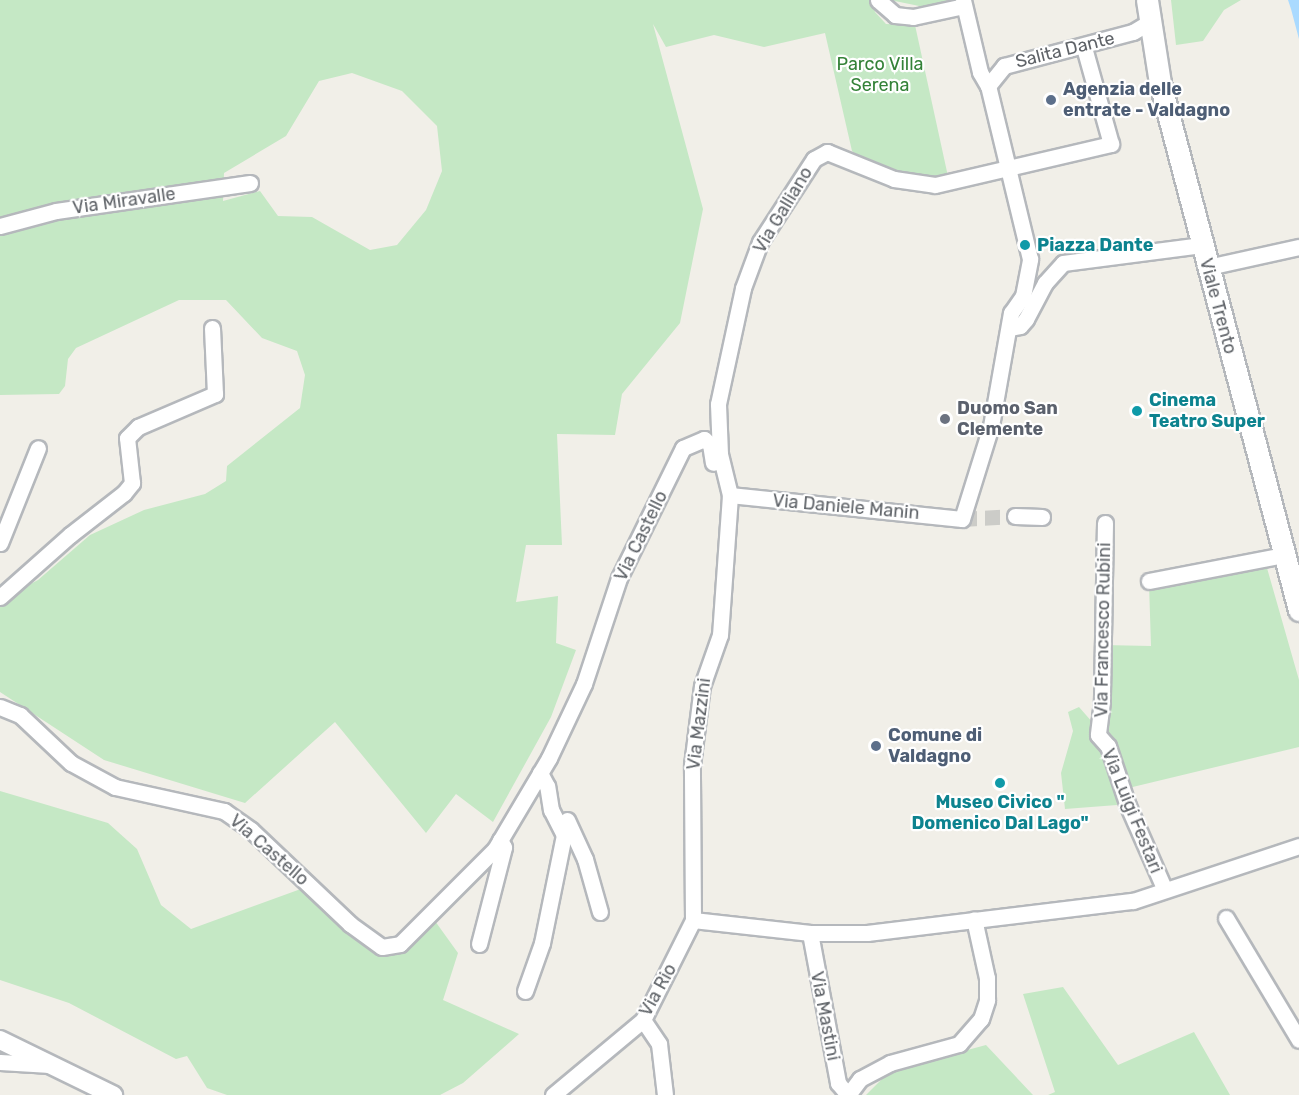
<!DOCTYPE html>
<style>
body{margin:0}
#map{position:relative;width:1299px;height:1095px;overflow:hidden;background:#f1efe8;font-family:Rubik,sans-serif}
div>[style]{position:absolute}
.green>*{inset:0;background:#c5e8c5}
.water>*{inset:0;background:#aadaff}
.minor-tunnel>*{height:15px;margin-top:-7.5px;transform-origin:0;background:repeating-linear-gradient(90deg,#ccccc8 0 15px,transparent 0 23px)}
.roads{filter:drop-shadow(2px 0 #b5b8bc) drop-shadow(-2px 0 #b5b8bc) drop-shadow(0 2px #b5b8bc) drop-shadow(0 -2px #b5b8bc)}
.minor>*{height:15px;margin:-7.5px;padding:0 7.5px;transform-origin:7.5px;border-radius:7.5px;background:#fff}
.tertiary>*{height:18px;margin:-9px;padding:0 9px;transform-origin:9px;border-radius:9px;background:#fff}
.secondary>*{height:21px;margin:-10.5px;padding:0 10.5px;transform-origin:10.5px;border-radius:10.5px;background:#fff}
.dots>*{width:16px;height:16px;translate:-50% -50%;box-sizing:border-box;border:3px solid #fff;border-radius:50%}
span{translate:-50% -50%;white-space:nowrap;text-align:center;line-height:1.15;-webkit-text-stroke:4.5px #fff;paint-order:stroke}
.street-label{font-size:18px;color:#5f6368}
.park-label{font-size:18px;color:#348238}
.service-label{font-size:18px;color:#4e5e75;font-weight:700}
.left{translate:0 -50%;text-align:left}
.culture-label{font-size:18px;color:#0d838f;font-weight:700}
.worship-label{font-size:18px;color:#5b616d;font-weight:700}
</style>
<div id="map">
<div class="green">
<div style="clip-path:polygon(evenodd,0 0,872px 0,875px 12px,886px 24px,915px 25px,949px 181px,899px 174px,867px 163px,852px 151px,825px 33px,764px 47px,714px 35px,666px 47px,653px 24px,703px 209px,680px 323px,622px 394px,615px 435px,557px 434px,562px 545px,526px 545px,516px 602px,558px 596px,556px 643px,576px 650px,551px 717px,493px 822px,456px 794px,426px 833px,335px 722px,245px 803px,104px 760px,0 692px,0 600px,38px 580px,90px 535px,144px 510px,205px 494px,226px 481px,227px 466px,300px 408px,305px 375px,297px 351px,262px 338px,226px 300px,179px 300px,76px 348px,68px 359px,65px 386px,59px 394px,0 395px,0 0,352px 73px,402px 91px,437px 126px,442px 171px,426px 210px,397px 245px,370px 250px,312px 217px,278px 216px,260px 191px,223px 201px,224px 173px,286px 136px,319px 81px,352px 73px)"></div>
<div style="clip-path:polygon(890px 0,947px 0,948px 3px,924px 7px)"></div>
<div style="clip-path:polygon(1171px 0,1241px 0,1224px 10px,1203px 41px,1176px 45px)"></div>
<div style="clip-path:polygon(1265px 561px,1299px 680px,1299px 747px,1116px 791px,1117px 805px,1065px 809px,1061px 773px,1073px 731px,1068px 712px,1079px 707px,1093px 723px,1103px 645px,1151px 646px,1149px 584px)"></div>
<div style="clip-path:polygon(0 791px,108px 823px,137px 849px,161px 905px,191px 929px,309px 886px,379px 944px,416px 937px,435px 921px,458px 953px,443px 1000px,519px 1034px,463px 1083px,440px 1095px,227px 1095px,207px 1088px,187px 1056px,176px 1059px,69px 1003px,0 980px)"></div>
<div style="clip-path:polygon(1063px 987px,1118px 1065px,1194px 1032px,1230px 1095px,1048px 1095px,1055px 1092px,1023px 994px)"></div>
<div style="clip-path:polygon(986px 1045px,1033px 1095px,866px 1095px,885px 1076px,908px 1066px)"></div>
</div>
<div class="water">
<div style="clip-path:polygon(1288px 0,1299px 0,1299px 39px,1291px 9px)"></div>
</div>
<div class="minor-tunnel">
<div style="left:962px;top:519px;width:53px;rotate:-3.2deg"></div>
</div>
<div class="roads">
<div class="minor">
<div style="left:878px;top:0;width:23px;rotate:41deg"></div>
<div style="left:895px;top:15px;width:18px;rotate:6deg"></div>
<div style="left:913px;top:17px;width:52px;rotate:-12.2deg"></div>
<div style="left:988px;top:86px;width:26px;rotate:-51deg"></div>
<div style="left:1004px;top:66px;width:133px;rotate:-14.8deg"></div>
<div style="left:1133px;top:32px;width:17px;rotate:-31deg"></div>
<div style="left:0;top:226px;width:58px;rotate:-15deg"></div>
<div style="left:56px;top:211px;width:196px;rotate:-8.2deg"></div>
<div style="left:1208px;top:267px;width:93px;rotate:-12.4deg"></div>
<div style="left:1009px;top:328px;width:11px;rotate:-10deg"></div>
<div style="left:1020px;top:326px;width:9px;rotate:-49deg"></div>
<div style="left:1026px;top:319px;width:41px;rotate:-62.2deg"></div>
<div style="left:1045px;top:283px;width:27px;rotate:-48deg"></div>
<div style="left:1063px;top:263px;width:140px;rotate:-7.4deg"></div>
<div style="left:730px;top:495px;width:233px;rotate:5.9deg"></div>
<div style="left:962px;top:519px;width:97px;rotate:-72.7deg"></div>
<div style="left:991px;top:426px;width:115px;rotate:-80deg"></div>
<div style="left:1011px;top:313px;width:21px;rotate:-55deg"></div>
<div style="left:1023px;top:296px;width:38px;rotate:-79deg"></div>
<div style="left:1030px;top:259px;width:178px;rotate:-103.6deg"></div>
<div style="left:988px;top:86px;width:16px;rotate:-120deg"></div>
<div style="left:980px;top:72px;width:74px;rotate:-103.3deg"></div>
<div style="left:1015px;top:516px;width:27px;rotate:2deg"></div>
<div style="left:1105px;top:523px;width:178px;rotate:91deg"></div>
<div style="left:1102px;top:701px;width:34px;rotate:97deg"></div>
<div style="left:1098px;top:735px;width:15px;rotate:48deg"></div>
<div style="left:1108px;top:746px;width:63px;rotate:71.6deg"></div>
<div style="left:1128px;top:806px;width:90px;rotate:66.3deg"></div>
<div style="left:0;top:543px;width:102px;rotate:-68.2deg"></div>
<div style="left:1149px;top:581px;width:137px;rotate:-10.9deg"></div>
<div style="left:0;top:597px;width:94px;rotate:-41.5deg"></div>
<div style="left:70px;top:535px;width:68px;rotate:-37.9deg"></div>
<div style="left:124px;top:493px;width:13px;rotate:-51deg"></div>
<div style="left:132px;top:483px;width:45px;rotate:-96.3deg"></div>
<div style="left:127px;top:438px;width:16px;rotate:-45deg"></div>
<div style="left:138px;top:427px;width:84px;rotate:-23.2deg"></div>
<div style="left:215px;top:394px;width:66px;rotate:-92.6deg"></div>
<div style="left:0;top:707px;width:22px;rotate:22deg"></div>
<div style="left:20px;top:715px;width:70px;rotate:43.3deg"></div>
<div style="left:71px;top:763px;width:50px;rotate:28.6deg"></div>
<div style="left:115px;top:787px;width:112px;rotate:12.4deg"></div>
<div style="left:224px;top:811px;width:33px;rotate:35deg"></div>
<div style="left:251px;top:830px;width:137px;rotate:43.5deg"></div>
<div style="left:350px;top:924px;width:39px;rotate:36deg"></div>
<div style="left:382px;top:947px;width:18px;rotate:-9deg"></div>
<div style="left:400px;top:944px;width:134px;rotate:-45deg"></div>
<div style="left:495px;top:849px;width:106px;rotate:-59.3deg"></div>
<div style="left:549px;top:758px;width:82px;rotate:-64.7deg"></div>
<div style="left:584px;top:684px;width:112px;rotate:-71.7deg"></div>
<div style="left:619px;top:578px;width:145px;rotate:-63.8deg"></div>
<div style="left:683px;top:448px;width:23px;rotate:-23deg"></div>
<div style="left:704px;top:439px;width:8px;rotate:40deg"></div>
<div style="left:710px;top:444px;width:19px;rotate:81deg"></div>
<div style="left:567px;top:820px;width:43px;rotate:65.2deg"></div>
<div style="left:585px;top:859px;width:55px;rotate:74.2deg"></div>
<div style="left:1226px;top:918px;width:142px;rotate:59.1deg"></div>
<div style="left:693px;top:920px;width:118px;rotate:6.3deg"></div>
<div style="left:810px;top:933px;width:57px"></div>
<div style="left:867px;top:933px;width:268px;rotate:-6.9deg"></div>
<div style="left:1133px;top:901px;width:175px;rotate:-18.3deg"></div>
<div style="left:810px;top:933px;width:153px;rotate:79.4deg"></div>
<div style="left:838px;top:1083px;width:16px;rotate:50deg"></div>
<div style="left:479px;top:944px;width:100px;rotate:-75.5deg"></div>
<div style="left:504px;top:847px;width:8px;rotate:-120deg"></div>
<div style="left:525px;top:991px;width:51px;rotate:-70.5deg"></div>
<div style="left:542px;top:943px;width:110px;rotate:-78.5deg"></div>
<div style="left:564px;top:835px;width:28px;rotate:-117deg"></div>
<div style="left:551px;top:810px;width:24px;rotate:-99deg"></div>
<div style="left:547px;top:786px;width:15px;rotate:-118deg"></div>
<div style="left:643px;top:1020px;width:29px;rotate:56deg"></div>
<div style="left:659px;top:1044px;width:51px;rotate:83.3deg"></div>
<div style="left:0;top:1062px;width:50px;rotate:3.4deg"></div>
<div style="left:553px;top:1095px;width:117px;rotate:-39.8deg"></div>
<div style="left:643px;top:1020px;width:112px;rotate:-63.4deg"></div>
<div style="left:693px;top:920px;width:155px;rotate:-90.4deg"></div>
<div style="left:692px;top:765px;width:80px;rotate:-82.8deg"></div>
<div style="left:702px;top:686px;width:54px;rotate:-70.6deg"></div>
<div style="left:720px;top:635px;width:140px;rotate:-85.9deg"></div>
<div style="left:730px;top:495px;width:42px;rotate:-103.7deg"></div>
<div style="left:720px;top:454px;width:50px;rotate:-92.3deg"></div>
<div style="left:718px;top:404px;width:119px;rotate:-77.8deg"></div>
<div style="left:743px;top:288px;width:49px;rotate:-69.7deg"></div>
<div style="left:760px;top:242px;width:99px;rotate:-57deg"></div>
<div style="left:814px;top:159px;width:15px;rotate:-28deg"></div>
<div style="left:827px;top:152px;width:72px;rotate:21.9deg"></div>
<div style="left:894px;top:179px;width:41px;rotate:8.3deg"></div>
<div style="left:935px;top:185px;width:181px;rotate:-13.1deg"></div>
<div style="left:1111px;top:144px;width:101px;rotate:-105.6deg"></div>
<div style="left:848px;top:1095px;width:20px;rotate:-53deg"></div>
<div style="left:860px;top:1079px;width:34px;rotate:-28deg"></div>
<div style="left:890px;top:1063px;width:72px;rotate:-15.4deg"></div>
<div style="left:959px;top:1044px;width:33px;rotate:-49deg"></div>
<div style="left:981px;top:1019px;width:20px;rotate:-72deg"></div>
<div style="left:987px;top:1000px;width:22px;rotate:-90deg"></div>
<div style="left:987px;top:978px;width:60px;rotate:-102.4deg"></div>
</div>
<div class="tertiary">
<div style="left:0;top:1040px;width:126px;rotate:26deg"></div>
</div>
<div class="secondary">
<div style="left:1147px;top:0;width:84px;rotate:81.1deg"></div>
<div style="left:1160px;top:83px;width:545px;rotate:75.22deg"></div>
</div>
</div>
<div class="dots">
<div style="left:1051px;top:100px;background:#5c6f8a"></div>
<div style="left:1025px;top:245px;background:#0f9aa8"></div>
<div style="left:1137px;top:411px;background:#0f9aa8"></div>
<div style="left:945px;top:419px;background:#6b7280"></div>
<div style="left:876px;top:746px;background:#5c6f8a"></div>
<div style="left:1000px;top:783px;background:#0f9aa8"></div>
</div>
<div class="street-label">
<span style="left:1065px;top:50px;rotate:-14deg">Salita Dante</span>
<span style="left:124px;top:201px;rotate:-8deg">Via Miravalle</span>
<span style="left:783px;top:210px;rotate:-59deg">Via Galliano</span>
<span style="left:1218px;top:306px;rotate:75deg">Viale Trento</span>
<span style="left:846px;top:507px;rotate:5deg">Via Daniele Manin</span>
<span style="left:641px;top:536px;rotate:-64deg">Via Castello</span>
<span style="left:1103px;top:630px;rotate:-89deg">Via Francesco Rubini</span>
<span style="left:699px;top:724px;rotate:-83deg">Via Mazzini</span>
<span style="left:1132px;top:811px;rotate:68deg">Via Luigi Festari</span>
<span style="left:269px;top:850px;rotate:41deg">Via Castello</span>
<span style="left:658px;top:990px;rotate:-61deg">Via Rio</span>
<span style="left:825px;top:1016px;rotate:79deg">Via Mastini</span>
</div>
<div class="park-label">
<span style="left:880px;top:75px">Parco Villa<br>Serena</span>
</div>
<div class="service-label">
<span class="left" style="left:1063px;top:100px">Agenzia delle<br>entrate - Valdagno</span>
<span class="left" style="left:888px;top:746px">Comune di<br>Valdagno</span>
</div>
<div class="culture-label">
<span class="left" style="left:1037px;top:245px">Piazza Dante</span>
<span class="left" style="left:1149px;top:411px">Cinema<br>Teatro Super</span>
<span style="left:1000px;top:813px">Museo Civico "<br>Domenico Dal Lago"</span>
</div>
<div class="worship-label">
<span class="left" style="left:957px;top:419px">Duomo San<br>Clemente</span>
</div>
</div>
